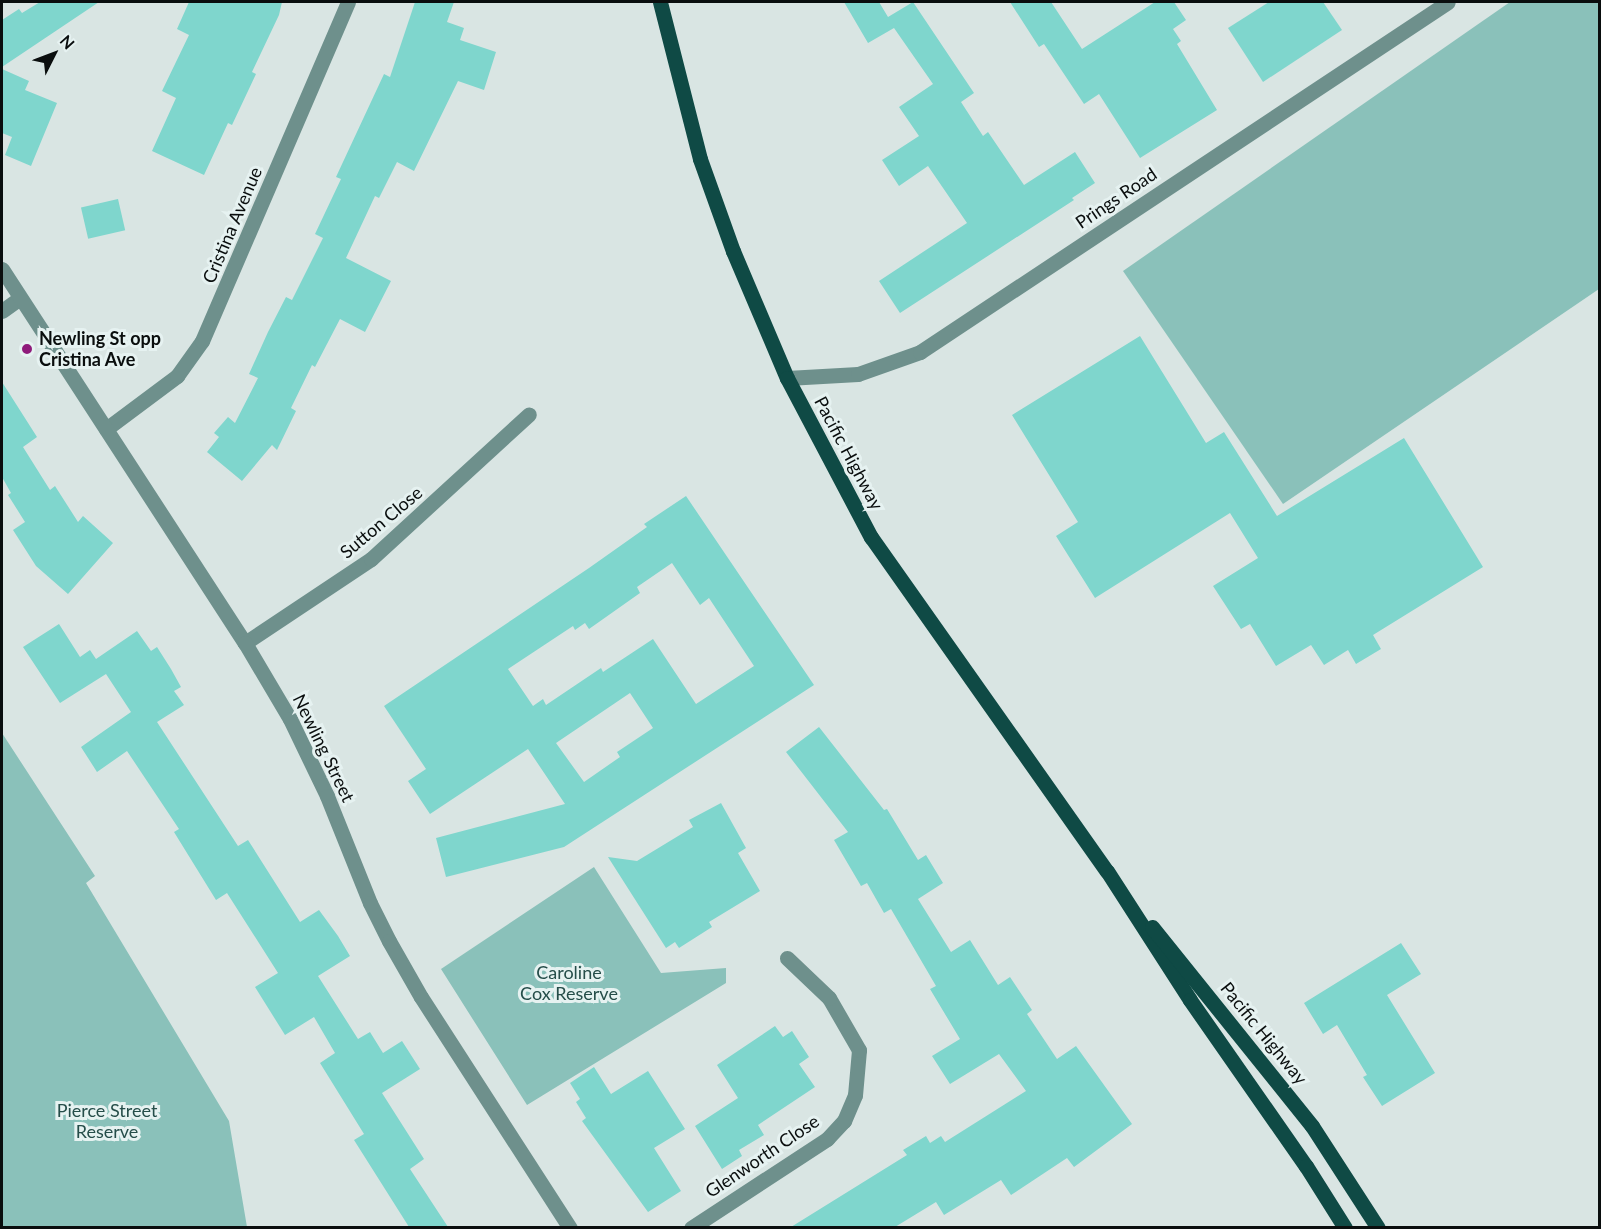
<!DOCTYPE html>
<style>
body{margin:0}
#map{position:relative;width:1601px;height:1229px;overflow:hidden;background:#d9e5e3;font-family:Lato,sans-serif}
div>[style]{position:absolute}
.green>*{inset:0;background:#8ac1ba}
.building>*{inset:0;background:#7fd6cd;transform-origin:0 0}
.minor>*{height:15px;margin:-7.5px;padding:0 7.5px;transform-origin:7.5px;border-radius:7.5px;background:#6e908c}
.tertiary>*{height:15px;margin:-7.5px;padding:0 7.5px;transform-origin:7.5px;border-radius:7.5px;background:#6e908c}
.primary>*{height:15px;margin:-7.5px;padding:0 7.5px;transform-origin:7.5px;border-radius:7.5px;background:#0f4a45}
.dots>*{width:16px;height:16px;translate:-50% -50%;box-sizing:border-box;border:3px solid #e6f2f1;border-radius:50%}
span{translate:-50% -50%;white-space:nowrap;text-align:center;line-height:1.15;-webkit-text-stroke:6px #e6f2f1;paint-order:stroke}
.street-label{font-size:18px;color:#0a0e0e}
.poi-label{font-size:18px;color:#0a0e0e;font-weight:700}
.left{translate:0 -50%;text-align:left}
.park-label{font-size:18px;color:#254d49}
.frame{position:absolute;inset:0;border:3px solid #0a0e0e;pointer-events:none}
.north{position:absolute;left:24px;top:24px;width:60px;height:60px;-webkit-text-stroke:4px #e6f2f1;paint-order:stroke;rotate:48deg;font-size:16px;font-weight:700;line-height:24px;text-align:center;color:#0a0e0e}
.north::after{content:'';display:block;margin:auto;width:21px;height:27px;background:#0a0e0e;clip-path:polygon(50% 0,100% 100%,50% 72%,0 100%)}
</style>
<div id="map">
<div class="green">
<div style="clip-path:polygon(1510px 2px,1599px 2px,1599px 289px,1283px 504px,1123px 271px)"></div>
<div style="clip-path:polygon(2px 733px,95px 876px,86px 883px,229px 1121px,247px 1227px,2px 1227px)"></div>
<div style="clip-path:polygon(594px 867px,661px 973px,726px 968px,726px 983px,527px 1105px,441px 969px)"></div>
</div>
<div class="building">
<div style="clip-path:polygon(40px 2px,99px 2px,2px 67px,2px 20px,19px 9px,22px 13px)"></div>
<div style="clip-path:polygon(189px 2px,282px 2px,279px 15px,252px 72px,256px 74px,232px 125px,228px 123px,204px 175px,152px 151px,176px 98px,162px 91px,189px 35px,177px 29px)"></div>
<div style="clip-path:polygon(415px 2px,454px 2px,447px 22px,464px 28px,460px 40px,496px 52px,484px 90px,458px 81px,414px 171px,397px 162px,379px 198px,375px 196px,346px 258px,391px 281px,365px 332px,340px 319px,315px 367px,312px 365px,291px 408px,296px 411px,277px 450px,272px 445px,242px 481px,207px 452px,219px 437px,214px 433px,228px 417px,235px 423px,258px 378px,249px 374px,268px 332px,286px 297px,292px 300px,323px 238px,315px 234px,341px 179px,336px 177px,384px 74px,390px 77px)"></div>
<div style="clip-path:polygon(844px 2px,879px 2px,888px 17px,913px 2px,974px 93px,961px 102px,983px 136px,988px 132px,1024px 185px,1075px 152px,1095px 183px,1072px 198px,1074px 200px,900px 313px,879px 281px,967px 223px,928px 166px,899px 186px,882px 160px,919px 136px,899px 107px,933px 84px,894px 28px,868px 43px)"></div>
<div style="clip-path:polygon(1010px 2px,1051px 2px,1082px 49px,1155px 2px,1174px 2px,1186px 20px,1173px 29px,1181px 41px,1177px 44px,1217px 110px,1140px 158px,1099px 94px,1084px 104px,1044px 44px,1039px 47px)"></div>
<div style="clip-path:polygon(1269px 2px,1323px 2px,1342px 30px,1263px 82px,1228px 28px)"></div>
<div style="clip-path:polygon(2px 69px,29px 81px,25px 90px,57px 103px,31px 166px,5px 155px,12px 137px,2px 133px)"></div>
<div style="left:118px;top:199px;width:32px;height:38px;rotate:77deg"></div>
<div style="clip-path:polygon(1140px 336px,1206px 443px,1224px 432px,1277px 516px,1404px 438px,1483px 567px,1373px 635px,1381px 649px,1356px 664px,1348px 650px,1324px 665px,1311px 645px,1276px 666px,1250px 624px,1241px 629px,1213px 586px,1258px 558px,1230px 513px,1095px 598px,1056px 536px,1078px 522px,1012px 415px)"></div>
<div style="clip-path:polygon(2px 382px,37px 437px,23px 447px,50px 490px,55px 486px,78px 522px,83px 516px,113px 543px,68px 594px,36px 566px,13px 530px,25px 522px,8px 495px,11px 493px,2px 477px)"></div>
<div style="clip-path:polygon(evenodd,686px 496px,814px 685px,564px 847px,446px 877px,436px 838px,565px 804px,528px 749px,430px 814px,408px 781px,426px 769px,384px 706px,589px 568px,647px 527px,644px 524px,686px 496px,672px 563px,700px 605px,709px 598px,754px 666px,696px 704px,653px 639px,603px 672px,601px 668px,546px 705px,543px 699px,533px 706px,508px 669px,573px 626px,575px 630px,585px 623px,589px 629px,640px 593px,637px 587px,672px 563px,686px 496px,630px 693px,653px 728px,617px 752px,620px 757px,584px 782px,556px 743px,630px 693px)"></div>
<div style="clip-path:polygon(59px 624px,80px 657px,90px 650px,96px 659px,137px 631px,151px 651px,157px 647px,171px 669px,181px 687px,174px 691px,184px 705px,157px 722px,238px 846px,248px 840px,300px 922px,319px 910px,338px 936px,350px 956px,318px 976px,358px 1039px,370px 1032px,383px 1053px,402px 1041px,420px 1069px,382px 1093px,424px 1159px,410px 1169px,448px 1227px,409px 1227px,354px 1140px,364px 1134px,320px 1063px,335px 1053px,314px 1017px,285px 1035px,255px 987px,278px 973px,227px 893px,216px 900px,174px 832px,179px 829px,127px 751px,97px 772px,81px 747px,131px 712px,106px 674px,60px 703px,23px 647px)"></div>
<div style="clip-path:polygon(819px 727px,884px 810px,887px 809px,918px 860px,926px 855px,943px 883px,918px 899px,951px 952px,970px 940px,998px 985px,1010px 977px,1032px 1010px,1027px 1014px,1057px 1059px,1076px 1046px,1132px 1124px,1074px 1167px,1067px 1158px,1011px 1195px,1001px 1180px,944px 1215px,936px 1202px,895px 1227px,791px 1227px,907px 1155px,903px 1150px,926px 1136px,930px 1143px,941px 1136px,945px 1142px,1026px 1091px,999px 1054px,950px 1084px,932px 1056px,960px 1039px,930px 989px,936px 986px,891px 909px,884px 913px,867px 883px,861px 886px,834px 840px,848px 832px,786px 752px)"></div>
<div style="clip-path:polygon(721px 803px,746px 848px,738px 853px,760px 891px,709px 922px,712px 927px,679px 948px,675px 942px,666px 948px,608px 857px,637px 861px,693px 827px,689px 820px)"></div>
<div style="clip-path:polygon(1401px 943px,1421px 974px,1387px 995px,1435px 1073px,1382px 1106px,1363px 1077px,1367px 1075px,1337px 1025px,1323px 1034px,1304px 1003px)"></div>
<div style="clip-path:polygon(775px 1026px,783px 1037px,792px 1031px,809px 1057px,799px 1064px,815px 1087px,758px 1125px,764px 1135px,739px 1150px,742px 1156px,722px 1169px,695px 1126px,738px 1098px,717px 1065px)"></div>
<div style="clip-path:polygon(594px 1067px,611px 1094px,648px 1071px,685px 1129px,654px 1148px,681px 1191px,648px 1212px,582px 1121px,586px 1118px,576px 1102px,580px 1099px,570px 1083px)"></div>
</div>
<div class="minor">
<div style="left:2px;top:311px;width:22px;rotate:-36deg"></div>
<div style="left:787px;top:378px;width:71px;rotate:-3.2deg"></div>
<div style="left:858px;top:374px;width:66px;rotate:-19.5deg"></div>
<div style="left:920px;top:352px;width:633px;rotate:-33.54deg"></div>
<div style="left:106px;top:429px;width:89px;rotate:-36.7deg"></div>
<div style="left:177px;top:376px;width:43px;rotate:-54.5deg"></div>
<div style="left:202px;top:341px;width:369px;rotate:-66.7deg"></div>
<div style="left:245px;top:643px;width:151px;rotate:-33.7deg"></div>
<div style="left:371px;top:559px;width:214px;rotate:-42.5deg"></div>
<div style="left:691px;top:1228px;width:163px;rotate:-33.2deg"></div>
<div style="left:827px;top:1139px;width:25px;rotate:-47deg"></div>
<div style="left:844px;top:1121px;width:28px;rotate:-67deg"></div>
<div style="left:855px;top:1095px;width:45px;rotate:-84.9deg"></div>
<div style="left:859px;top:1050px;width:60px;rotate:-120deg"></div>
<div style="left:829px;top:998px;width:58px;rotate:-136.4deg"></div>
</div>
<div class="tertiary">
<div style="left:2px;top:269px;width:446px;rotate:57deg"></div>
<div style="left:245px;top:643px;width:88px;rotate:59.4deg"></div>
<div style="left:290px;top:719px;width:85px;rotate:64.3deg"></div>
<div style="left:327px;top:796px;width:115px;rotate:68.1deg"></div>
<div style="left:370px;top:903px;width:42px;rotate:63.4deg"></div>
<div style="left:389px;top:941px;width:64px;rotate:60.3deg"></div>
<div style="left:421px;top:997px;width:275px;rotate:57.2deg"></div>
</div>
<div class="primary">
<div style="left:660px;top:2px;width:162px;rotate:75.7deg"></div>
<div style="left:700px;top:159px;width:98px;rotate:70.3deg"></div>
<div style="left:733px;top:251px;width:138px;rotate:67deg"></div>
<div style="left:787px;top:378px;width:180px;rotate:62.2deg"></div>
<div style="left:871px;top:537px;width:409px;rotate:54.8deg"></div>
<div style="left:1107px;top:871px;width:153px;rotate:57.2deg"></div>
<div style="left:1190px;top:1000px;width:203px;rotate:55.1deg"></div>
<div style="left:1306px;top:1166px;width:73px;rotate:57.8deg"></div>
<div style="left:1152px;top:927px;width:255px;rotate:51.2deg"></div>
<div style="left:1312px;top:1126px;width:121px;rotate:57.1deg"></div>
</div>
<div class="dots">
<div style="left:27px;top:349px;background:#8f1b7b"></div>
</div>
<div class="street-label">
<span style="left:1116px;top:198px;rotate:-34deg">Prings Road</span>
<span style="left:232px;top:225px;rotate:-67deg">Cristina Avenue</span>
<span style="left:849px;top:453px;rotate:62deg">Pacific Highway</span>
<span style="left:381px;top:522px;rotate:-40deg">Sutton Close</span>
<span style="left:324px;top:748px;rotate:64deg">Newling Street</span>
<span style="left:1264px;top:1033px;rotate:51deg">Pacific Highway</span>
<span style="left:762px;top:1156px;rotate:-34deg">Glenworth Close</span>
</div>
<div class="poi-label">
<span class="left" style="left:39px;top:349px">Newling St opp<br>Cristina Ave</span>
</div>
<div class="park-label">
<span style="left:569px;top:983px">Caroline<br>Cox Reserve</span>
<span style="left:107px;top:1121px">Pierce Street<br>Reserve</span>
</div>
<div class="frame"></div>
<div class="north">N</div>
</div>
